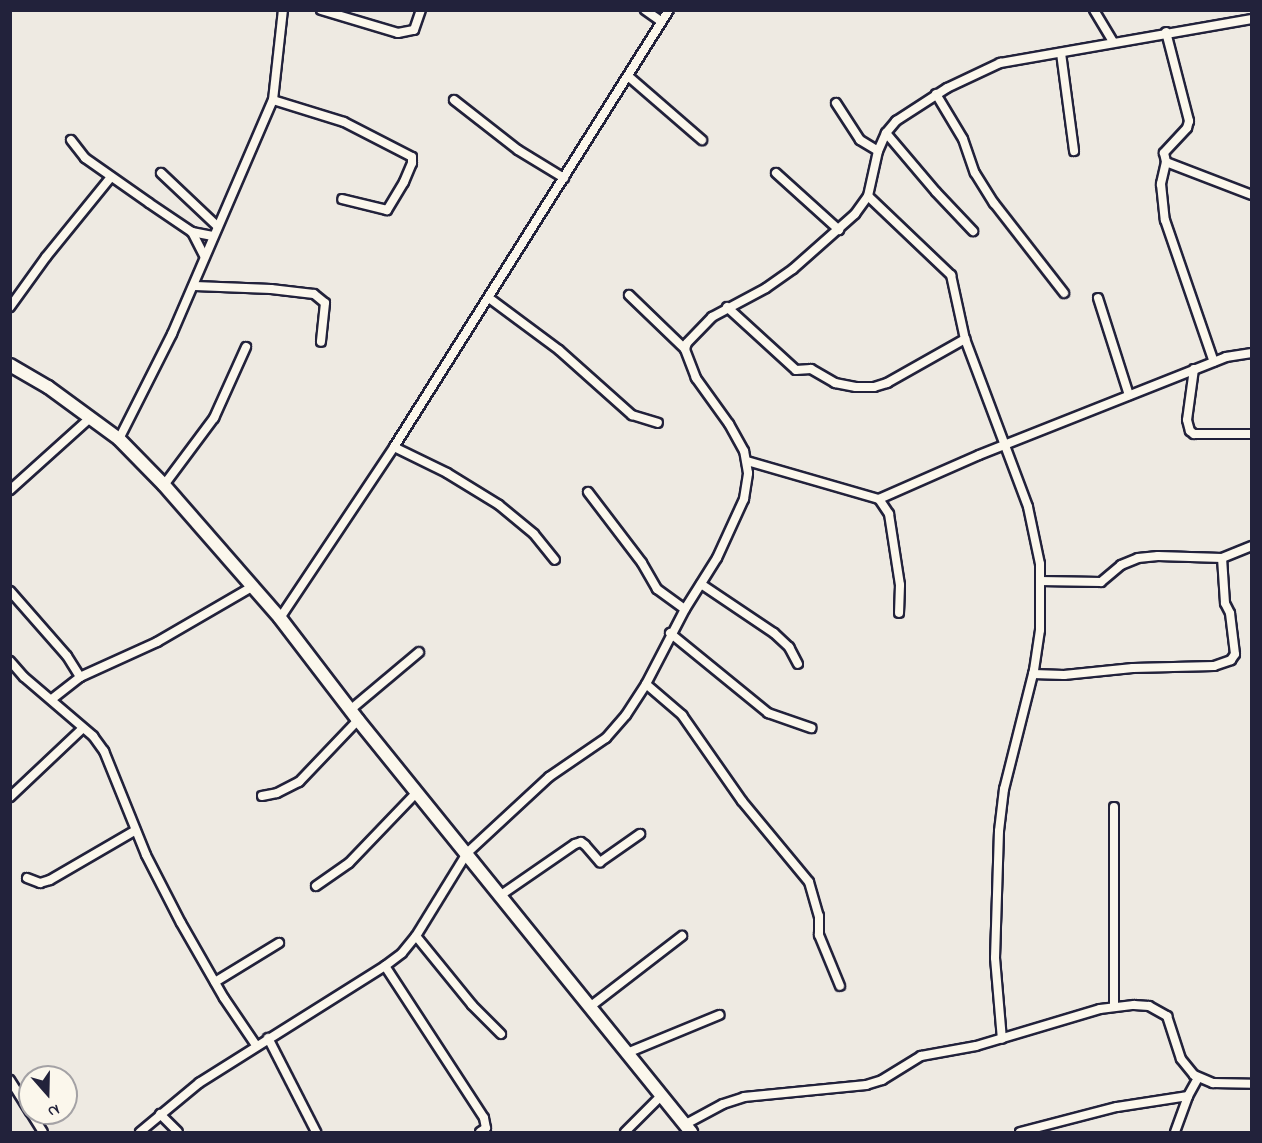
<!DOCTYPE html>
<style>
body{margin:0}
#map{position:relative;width:1262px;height:1143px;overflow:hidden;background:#eeeae2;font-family:"Indie Flower",sans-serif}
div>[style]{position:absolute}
.roads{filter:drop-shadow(2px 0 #22223b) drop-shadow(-2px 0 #22223b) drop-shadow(0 2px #22223b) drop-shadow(0 -2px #22223b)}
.street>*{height:8px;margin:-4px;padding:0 4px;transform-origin:4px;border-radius:4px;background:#fbf7ec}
.secondary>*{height:12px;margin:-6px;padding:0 6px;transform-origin:6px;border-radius:6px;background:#fbf7ec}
span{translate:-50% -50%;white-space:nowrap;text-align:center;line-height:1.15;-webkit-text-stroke:5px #fbf7ec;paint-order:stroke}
.frame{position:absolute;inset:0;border:12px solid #22223b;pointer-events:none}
.north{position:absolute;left:18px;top:1065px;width:60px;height:60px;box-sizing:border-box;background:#fbf7ec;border:2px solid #a4a2a5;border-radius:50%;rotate:160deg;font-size:16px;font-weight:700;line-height:24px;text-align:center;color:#22223b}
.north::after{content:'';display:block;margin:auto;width:21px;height:27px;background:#22223b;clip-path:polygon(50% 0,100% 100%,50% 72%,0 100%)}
</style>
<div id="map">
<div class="roads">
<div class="street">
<div style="left:321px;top:10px;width:80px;rotate:16.6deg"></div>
<div style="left:398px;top:33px;width:16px;rotate:-11deg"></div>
<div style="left:414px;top:30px;width:21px;rotate:-71deg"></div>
<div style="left:645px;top:10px;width:19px;rotate:35deg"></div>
<div style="left:1094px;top:10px;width:37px;rotate:59deg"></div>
<div style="left:1166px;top:32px;width:92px;rotate:75.5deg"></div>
<div style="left:1189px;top:121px;width:7px;rotate:106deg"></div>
<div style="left:1187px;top:128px;width:34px;rotate:133deg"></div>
<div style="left:1164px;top:153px;width:9px;rotate:77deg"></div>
<div style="left:1166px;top:162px;width:92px;rotate:21deg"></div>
<div style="left:1061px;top:53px;width:99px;rotate:82.4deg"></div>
<div style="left:628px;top:76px;width:98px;rotate:40.9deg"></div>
<div style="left:936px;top:94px;width:52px;rotate:59deg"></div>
<div style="left:963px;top:139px;width:36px;rotate:71deg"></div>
<div style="left:975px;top:173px;width:36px;rotate:58deg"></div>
<div style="left:994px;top:203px;width:114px;rotate:52.1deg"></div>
<div style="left:273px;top:100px;width:74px;rotate:17.2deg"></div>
<div style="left:344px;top:122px;width:76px;rotate:27.2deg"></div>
<div style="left:412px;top:157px;width:6px;rotate:90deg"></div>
<div style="left:412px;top:163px;width:21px;rotate:113deg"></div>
<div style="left:404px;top:182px;width:33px;rotate:121deg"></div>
<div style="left:387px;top:210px;width:46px;rotate:-166.3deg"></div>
<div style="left:454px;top:100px;width:81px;rotate:38deg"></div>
<div style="left:518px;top:150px;width:54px;rotate:31.3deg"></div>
<div style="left:836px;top:103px;width:44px;rotate:57deg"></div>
<div style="left:860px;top:140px;width:21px;rotate:31deg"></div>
<div style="left:886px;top:133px;width:77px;rotate:49.7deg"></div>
<div style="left:936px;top:192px;width:54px;rotate:46.5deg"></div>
<div style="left:71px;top:140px;width:23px;rotate:52deg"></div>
<div style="left:85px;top:158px;width:78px;rotate:35.1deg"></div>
<div style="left:149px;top:203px;width:52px;rotate:34deg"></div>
<div style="left:192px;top:232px;width:21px;rotate:11deg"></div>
<div style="left:1166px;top:162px;width:23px;rotate:103deg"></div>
<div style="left:1161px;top:184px;width:36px;rotate:84deg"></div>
<div style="left:1165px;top:220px;width:150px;rotate:71deg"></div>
<div style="left:161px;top:173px;width:77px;rotate:43.4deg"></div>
<div style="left:776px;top:173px;width:85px;rotate:42.1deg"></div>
<div style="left:868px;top:196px;width:115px;rotate:43.6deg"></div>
<div style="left:951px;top:275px;width:66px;rotate:77.7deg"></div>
<div style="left:965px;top:339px;width:179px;rotate:69.4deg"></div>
<div style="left:1028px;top:507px;width:58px;rotate:78.1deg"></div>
<div style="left:1040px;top:564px;width:66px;rotate:90deg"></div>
<div style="left:1040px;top:630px;width:40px;rotate:98.5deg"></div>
<div style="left:1034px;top:670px;width:123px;rotate:104.1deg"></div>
<div style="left:1004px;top:789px;width:42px;rotate:96.8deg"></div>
<div style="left:999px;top:831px;width:127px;rotate:91.8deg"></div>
<div style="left:995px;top:958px;width:81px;rotate:85.1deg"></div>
<div style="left:192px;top:232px;width:27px;rotate:63deg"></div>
<div style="left:195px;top:286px;width:76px;rotate:2.3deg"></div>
<div style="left:271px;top:289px;width:43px;rotate:6.6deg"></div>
<div style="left:314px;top:294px;width:14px;rotate:39deg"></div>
<div style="left:325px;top:303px;width:39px;rotate:96deg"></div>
<div style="left:629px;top:295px;width:78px;rotate:44deg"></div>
<div style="left:489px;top:298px;width:87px;rotate:36.6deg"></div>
<div style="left:559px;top:350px;width:98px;rotate:41.7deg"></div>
<div style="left:632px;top:415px;width:27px;rotate:17deg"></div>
<div style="left:1098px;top:298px;width:102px;rotate:72.3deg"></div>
<div style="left:10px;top:307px;width:62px;rotate:-54.2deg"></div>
<div style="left:46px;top:257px;width:103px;rotate:-50.9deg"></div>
<div style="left:727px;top:307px;width:93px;rotate:42.4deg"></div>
<div style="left:796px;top:370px;width:15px;rotate:-4deg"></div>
<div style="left:811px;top:369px;width:28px;rotate:30deg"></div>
<div style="left:835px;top:383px;width:21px;rotate:11deg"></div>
<div style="left:856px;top:387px;width:18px"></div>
<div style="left:874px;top:387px;width:14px;rotate:-17deg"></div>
<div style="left:887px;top:383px;width:90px;rotate:-29.4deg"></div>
<div style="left:1194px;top:369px;width:51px;rotate:97.8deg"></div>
<div style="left:1187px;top:420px;width:11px;rotate:75deg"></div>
<div style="left:1190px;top:431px;width:5px;rotate:37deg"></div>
<div style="left:1194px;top:434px;width:58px"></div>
<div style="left:119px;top:439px;width:118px;rotate:-63.2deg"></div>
<div style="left:172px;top:334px;width:255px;rotate:-66.7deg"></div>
<div style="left:273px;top:100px;width:91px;rotate:-83.7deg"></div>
<div style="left:394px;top:447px;width:59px;rotate:26.1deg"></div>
<div style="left:447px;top:473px;width:61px;rotate:31.6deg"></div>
<div style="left:499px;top:505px;width:45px;rotate:39.6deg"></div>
<div style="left:534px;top:534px;width:33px;rotate:51deg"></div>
<div style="left:747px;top:461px;width:137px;rotate:16.1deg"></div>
<div style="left:879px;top:499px;width:109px;rotate:-23.7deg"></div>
<div style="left:979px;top:455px;width:266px;rotate:-21.6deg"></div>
<div style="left:1226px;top:357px;width:26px;rotate:-9deg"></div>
<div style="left:164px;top:485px;width:84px;rotate:-53.3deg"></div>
<div style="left:214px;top:418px;width:78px;rotate:-65.7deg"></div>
<div style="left:10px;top:490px;width:108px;rotate:-42deg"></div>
<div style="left:588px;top:492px;width:89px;rotate:52.7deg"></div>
<div style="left:642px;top:563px;width:30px;rotate:60deg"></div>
<div style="left:657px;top:589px;width:34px;rotate:36deg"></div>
<div style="left:879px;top:499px;width:18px;rotate:56deg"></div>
<div style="left:889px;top:514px;width:72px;rotate:81.2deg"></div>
<div style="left:900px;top:585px;width:28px;rotate:92deg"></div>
<div style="left:1040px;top:581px;width:61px;rotate:0.9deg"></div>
<div style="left:1101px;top:582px;width:26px;rotate:-40deg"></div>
<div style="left:1121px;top:565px;width:18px;rotate:-22deg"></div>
<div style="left:1138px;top:558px;width:20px;rotate:-6deg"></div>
<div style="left:1158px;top:556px;width:64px;rotate:1.8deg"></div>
<div style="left:1222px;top:558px;width:32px;rotate:-22deg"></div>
<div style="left:701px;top:584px;width:88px;rotate:33.9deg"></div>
<div style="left:774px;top:633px;width:21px;rotate:43deg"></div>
<div style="left:789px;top:647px;width:19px;rotate:62deg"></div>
<div style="left:10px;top:591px;width:86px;rotate:48.8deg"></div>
<div style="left:67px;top:656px;width:25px;rotate:58deg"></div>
<div style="left:280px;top:618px;width:206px;rotate:-56.3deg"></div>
<div style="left:394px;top:447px;width:516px;rotate:-57.82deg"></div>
<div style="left:670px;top:633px;width:127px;rotate:39.2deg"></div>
<div style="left:768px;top:713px;width:46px;rotate:19.2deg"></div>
<div style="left:10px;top:661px;width:21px;rotate:49deg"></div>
<div style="left:24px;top:677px;width:91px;rotate:40.5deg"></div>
<div style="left:93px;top:736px;width:19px;rotate:54deg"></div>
<div style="left:104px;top:751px;width:112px;rotate:68deg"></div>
<div style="left:146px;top:855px;width:76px;rotate:62.8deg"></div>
<div style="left:181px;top:923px;width:86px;rotate:60.2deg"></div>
<div style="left:224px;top:998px;width:57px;rotate:55.8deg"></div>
<div style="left:1033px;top:674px;width:31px;rotate:2deg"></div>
<div style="left:1064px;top:675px;width:69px;rotate:-5.8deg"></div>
<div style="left:1133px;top:668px;width:81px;rotate:-1.4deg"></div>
<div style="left:1214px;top:666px;width:18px;rotate:-19deg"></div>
<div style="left:1231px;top:660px;width:7px;rotate:-56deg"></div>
<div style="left:1235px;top:654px;width:41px;rotate:-97deg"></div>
<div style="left:1230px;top:613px;width:11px;rotate:-117deg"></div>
<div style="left:1225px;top:603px;width:45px;rotate:-93.8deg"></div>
<div style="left:646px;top:684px;width:48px;rotate:40.7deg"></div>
<div style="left:682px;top:715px;width:105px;rotate:55.1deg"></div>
<div style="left:742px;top:801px;width:105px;rotate:50.4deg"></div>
<div style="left:809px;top:882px;width:35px;rotate:74deg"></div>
<div style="left:819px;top:916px;width:19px;rotate:90deg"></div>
<div style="left:819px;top:935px;width:55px;rotate:67.6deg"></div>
<div style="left:52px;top:699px;width:36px;rotate:-38deg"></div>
<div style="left:80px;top:677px;width:85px;rotate:-24.4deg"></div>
<div style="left:157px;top:642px;width:110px;rotate:-30.1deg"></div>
<div style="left:350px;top:710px;width:90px;rotate:-40deg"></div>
<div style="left:262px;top:796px;width:15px;rotate:-11deg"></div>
<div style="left:277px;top:793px;width:25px;rotate:-27deg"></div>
<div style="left:299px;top:782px;width:86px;rotate:-46.4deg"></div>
<div style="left:10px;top:797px;width:100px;rotate:-43.4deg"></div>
<div style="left:1114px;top:807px;width:200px;rotate:90deg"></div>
<div style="left:27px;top:878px;width:14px;rotate:21deg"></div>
<div style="left:40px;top:883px;width:10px;rotate:-17deg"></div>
<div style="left:50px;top:880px;width:99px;rotate:-30.2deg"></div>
<div style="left:316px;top:886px;width:40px;rotate:-34.9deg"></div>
<div style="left:349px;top:863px;width:98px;rotate:-46.2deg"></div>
<div style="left:501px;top:895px;width:90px;rotate:-34.6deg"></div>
<div style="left:575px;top:844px;width:6px;rotate:-18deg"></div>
<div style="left:581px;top:842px;width:5px;rotate:37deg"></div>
<div style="left:585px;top:845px;width:23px;rotate:49deg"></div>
<div style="left:600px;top:862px;width:49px;rotate:-35deg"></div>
<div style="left:416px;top:936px;width:89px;rotate:50.9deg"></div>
<div style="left:472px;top:1005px;width:41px;rotate:45deg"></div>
<div style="left:385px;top:966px;width:181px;rotate:56.9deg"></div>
<div style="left:484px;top:1118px;width:10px;rotate:79deg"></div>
<div style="left:486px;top:1128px;width:7px;rotate:146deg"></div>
<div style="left:215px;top:982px;width:75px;rotate:-31.4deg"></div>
<div style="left:591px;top:1006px;width:115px;rotate:-37.6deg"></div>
<div style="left:268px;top:1038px;width:106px;rotate:62.9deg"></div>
<div style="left:627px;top:1053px;width:100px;rotate:-22.4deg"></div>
<div style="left:10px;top:1080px;width:38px;rotate:58deg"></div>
<div style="left:31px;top:1113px;width:22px;rotate:58deg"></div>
<div style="left:160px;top:1114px;width:25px;rotate:45deg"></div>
<div style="left:684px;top:1125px;width:44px;rotate:-28.3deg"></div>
<div style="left:723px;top:1104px;width:22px;rotate:-18deg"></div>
<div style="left:744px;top:1097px;width:123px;rotate:-5.6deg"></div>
<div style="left:866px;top:1085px;width:17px;rotate:-17deg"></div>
<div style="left:882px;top:1080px;width:46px;rotate:-31.6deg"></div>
<div style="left:921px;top:1056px;width:56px;rotate:-10.3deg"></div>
<div style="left:976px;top:1046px;width:129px;rotate:-16.6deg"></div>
<div style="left:1100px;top:1009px;width:34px;rotate:-7deg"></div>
<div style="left:1134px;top:1005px;width:15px;rotate:4deg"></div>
<div style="left:1149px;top:1006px;width:21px;rotate:29deg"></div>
<div style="left:1167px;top:1016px;width:45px;rotate:72deg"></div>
<div style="left:1181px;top:1059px;width:21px;rotate:51deg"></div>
<div style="left:1194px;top:1075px;width:21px;rotate:23deg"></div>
<div style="left:1213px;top:1083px;width:39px;rotate:1deg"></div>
<div style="left:140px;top:1132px;width:77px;rotate:-39.7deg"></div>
<div style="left:199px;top:1083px;width:220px;rotate:-32.2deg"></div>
<div style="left:385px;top:966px;width:21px;rotate:-37deg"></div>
<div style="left:402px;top:953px;width:22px;rotate:-51deg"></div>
<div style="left:416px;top:936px;width:97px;rotate:-58.4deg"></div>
<div style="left:467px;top:853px;width:112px;rotate:-42.8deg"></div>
<div style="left:549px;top:777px;width:69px;rotate:-34.4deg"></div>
<div style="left:606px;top:738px;width:30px;rotate:-49deg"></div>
<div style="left:626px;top:715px;width:37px;rotate:-57deg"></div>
<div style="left:646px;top:684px;width:85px;rotate:-62.5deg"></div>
<div style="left:685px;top:609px;width:60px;rotate:-57.9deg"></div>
<div style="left:717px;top:558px;width:65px;rotate:-65.4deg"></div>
<div style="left:744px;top:499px;width:26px;rotate:-81deg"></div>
<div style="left:748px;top:473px;width:22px;rotate:-100deg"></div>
<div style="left:744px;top:451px;width:31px;rotate:-119deg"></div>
<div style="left:729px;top:424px;width:57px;rotate:-125.7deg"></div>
<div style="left:696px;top:378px;width:31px;rotate:-111deg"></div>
<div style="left:685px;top:349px;width:6px;rotate:-72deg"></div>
<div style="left:687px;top:343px;width:36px;rotate:-46deg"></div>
<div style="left:712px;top:317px;width:61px;rotate:-28.2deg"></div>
<div style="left:766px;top:288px;width:33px;rotate:-35deg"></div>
<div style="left:793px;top:269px;width:83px;rotate:-41.6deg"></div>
<div style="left:855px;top:214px;width:22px;rotate:-54deg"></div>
<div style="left:868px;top:196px;width:46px;rotate:-77.5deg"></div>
<div style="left:878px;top:151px;width:20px;rotate:-66deg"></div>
<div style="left:886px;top:133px;width:16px;rotate:-50deg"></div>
<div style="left:896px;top:121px;width:61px;rotate:-32.9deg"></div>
<div style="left:947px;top:88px;width:59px;rotate:-25.3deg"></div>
<div style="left:1000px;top:63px;width:256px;rotate:-9.9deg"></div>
<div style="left:625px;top:1132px;width:51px;rotate:-45deg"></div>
<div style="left:1020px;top:1132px;width:100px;rotate:-14.5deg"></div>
<div style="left:1117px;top:1107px;width:72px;rotate:-8.8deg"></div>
<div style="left:1175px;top:1132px;width:38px;rotate:-70deg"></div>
<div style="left:1188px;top:1096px;width:21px;rotate:-61deg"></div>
</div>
<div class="secondary">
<div style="left:10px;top:365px;width:44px;rotate:30.1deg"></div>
<div style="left:48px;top:387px;width:88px;rotate:36.2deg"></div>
<div style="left:119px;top:439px;width:64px;rotate:45.6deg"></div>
<div style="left:164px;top:485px;width:176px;rotate:48.9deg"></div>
<div style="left:280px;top:618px;width:128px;rotate:52.6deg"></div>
<div style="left:358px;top:720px;width:530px;rotate:51.05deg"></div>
</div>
</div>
<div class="frame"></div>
<div class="north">N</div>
</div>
